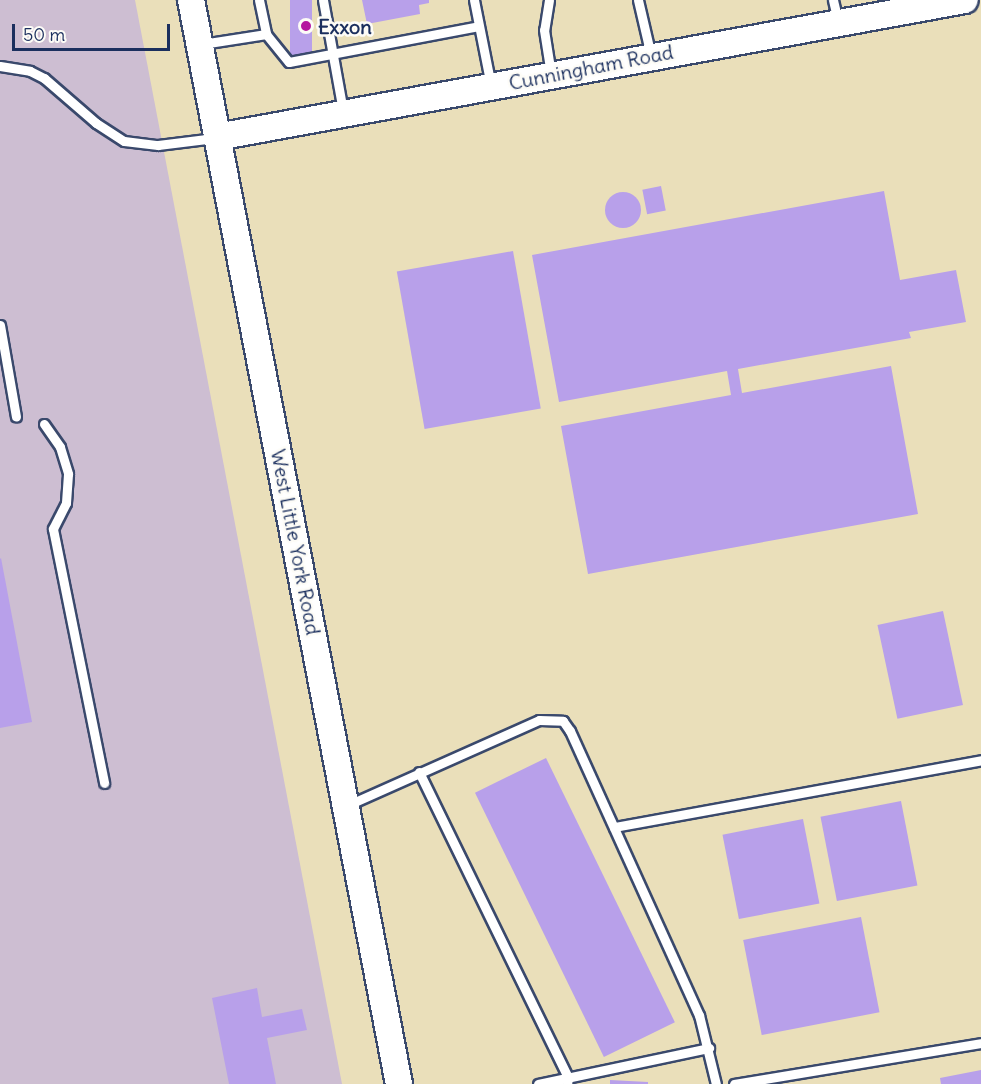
<!DOCTYPE html>
<style>
body{margin:0}
#map{position:relative;width:981px;height:1084px;overflow:hidden;background:#eadfba;font-family:Delius,sans-serif}
div>[style]{position:absolute}
.industrial>*{inset:0;background:#cdbed2}
.building>*{inset:0;background:#b8a0ea;transform-origin:0 0}
.round{border-radius:50%}
.roads{filter:drop-shadow(2px 0 #3a496c) drop-shadow(-2px 0 #3a496c) drop-shadow(0 2px #3a496c) drop-shadow(0 -2px #3a496c)}
.lane>*{height:9px;margin:-4.5px;padding:0 4.5px;transform-origin:4.5px;border-radius:4.5px;background:#fff}
.secondary>*{height:26px;margin:-13px;padding:0 13px;transform-origin:13px;border-radius:13px;background:#fff}
.dots>*{width:16px;height:16px;translate:-50% -50%;box-sizing:border-box;border:3px solid #fdfcf7;border-radius:50%}
span{translate:-50% -50%;white-space:nowrap;text-align:center;line-height:1.15;-webkit-text-stroke:5px #fdfcf7;paint-order:stroke}
.poi-label{font-size:20px;color:#1b2f5e;font-weight:700}
.left{translate:0 -50%;text-align:left}
.street-label{font-size:20px;color:#1b2f5e}
.scale{position:absolute;left:12px;top:24px;width:158px;height:27px;box-sizing:border-box;border:3px solid #1b2f5e;border-top:0;padding-left:8px;font-size:18px;line-height:21px;white-space:nowrap;color:#1b2f5e;-webkit-text-stroke:4px #fdfcf7;paint-order:stroke}
</style>
<div id="map">
<div class="industrial">
<div style="clip-path:polygon(0 0,135px 0,342px 1084px,0 1084px)"></div>
</div>
<div class="building">
<div style="left:290px;top:0;width:22px;height:57px"></div>
<div style="clip-path:polygon(362px 0,429px 0,429px 3px,419px 5px,420px 14px,367px 24px)"></div>
<div style="left:661px;top:186px;width:25px;height:19px;rotate:79deg"></div>
<div style="clip-path:polygon(884px 191px,900px 280px,956px 270px,966px 322px,909px 332px,911px 338px,738px 369px,742px 393px,891px 366px,918px 514px,588px 574px,561px 426px,731px 395px,727px 371px,559px 402px,532px 255px)"></div>
<div class="round" style="left:605px;top:192px;width:36px;height:36px"></div>
<div style="left:513px;top:251px;width:160px;height:118px;rotate:80deg"></div>
<div style="clip-path:polygon(1px 558px,32px 722px,0 728px,0 559px)"></div>
<div style="left:943px;top:611px;width:96px;height:67px;rotate:78deg"></div>
<div style="left:546px;top:758px;width:294px;height:79px;rotate:64deg"></div>
<div style="left:901px;top:801px;width:86px;height:82px;rotate:79deg"></div>
<div style="left:803px;top:819px;width:86px;height:82px;rotate:79deg"></div>
<div style="left:861px;top:917px;width:97px;height:120px;rotate:79deg"></div>
<div style="clip-path:polygon(257px 988px,262px 1017px,302px 1009px,307px 1030px,267px 1038px,276px 1084px,229px 1084px,212px 998px)"></div>
<div style="clip-path:polygon(981px 1070px,981px 1084px,941px 1084px,940px 1078px)"></div>
<div style="clip-path:polygon(610px 1080px,648px 1082px,648px 1084px,610px 1084px)"></div>
</div>
<div class="roads">
<div class="lane">
<div style="left:259px;top:0;width:35px;rotate:78deg"></div>
<div style="left:323px;top:0;width:113px;rotate:79.8deg"></div>
<div style="left:474px;top:0;width:88px;rotate:78.8deg"></div>
<div style="left:549px;top:0;width:30px;rotate:99deg"></div>
<div style="left:544px;top:30px;width:45px;rotate:81deg"></div>
<div style="left:638px;top:0;width:57px;rotate:76.9deg"></div>
<div style="left:833px;top:0;width:23px;rotate:77deg"></div>
<div style="left:202px;top:44px;width:65px;rotate:-8.9deg"></div>
<div style="left:266px;top:34px;width:36px;rotate:51deg"></div>
<div style="left:289px;top:62px;width:193px;rotate:-10.7deg"></div>
<div style="left:0;top:66px;width:30px;rotate:9deg"></div>
<div style="left:30px;top:71px;width:16px;rotate:27deg"></div>
<div style="left:44px;top:78px;width:69px;rotate:40.9deg"></div>
<div style="left:96px;top:123px;width:33px;rotate:33deg"></div>
<div style="left:124px;top:141px;width:34px;rotate:7deg"></div>
<div style="left:158px;top:145px;width:57px;rotate:-7deg"></div>
<div style="left:0;top:325px;width:93px;rotate:80.1deg"></div>
<div style="left:44px;top:424px;width:28px;rotate:55deg"></div>
<div style="left:60px;top:447px;width:28px;rotate:73deg"></div>
<div style="left:68px;top:474px;width:29px;rotate:94deg"></div>
<div style="left:66px;top:503px;width:29px;rotate:117deg"></div>
<div style="left:53px;top:529px;width:259px;rotate:78.6deg"></div>
<div style="left:419px;top:772px;width:340px;rotate:64deg"></div>
<div style="left:568px;top:1078px;width:6px;rotate:99deg"></div>
<div style="left:348px;top:805px;width:209px;rotate:-24deg"></div>
<div style="left:539px;top:720px;width:24px;rotate:2deg"></div>
<div style="left:563px;top:721px;width:12px;rotate:55deg"></div>
<div style="left:570px;top:731px;width:312px;rotate:65.6deg"></div>
<div style="left:699px;top:1015px;width:71px;rotate:76.2deg"></div>
<div style="left:614px;top:827px;width:373px;rotate:-10.3deg"></div>
<div style="left:538px;top:1084px;width:175px;rotate:-11.9deg"></div>
<div style="left:734px;top:1084px;width:250px;rotate:-9.4deg"></div>
</div>
<div class="secondary">
<div style="left:191px;top:0;width:1104px;rotate:79.14deg"></div>
<div style="left:217px;top:137px;width:760px;rotate:-10.38deg"></div>
</div>
</div>
<div class="dots">
<div style="left:306px;top:26px;background:#b5179e"></div>
</div>
<div class="poi-label">
<span class="left" style="left:318px;top:26px">Exxon</span>
</div>
<div class="street-label">
<span style="left:591px;top:67px;rotate:-11deg">Cunningham Road</span>
<span style="left:296px;top:542px;rotate:79deg">West Little York Road</span>
</div>
<div class="scale">50 m</div>
</div>
